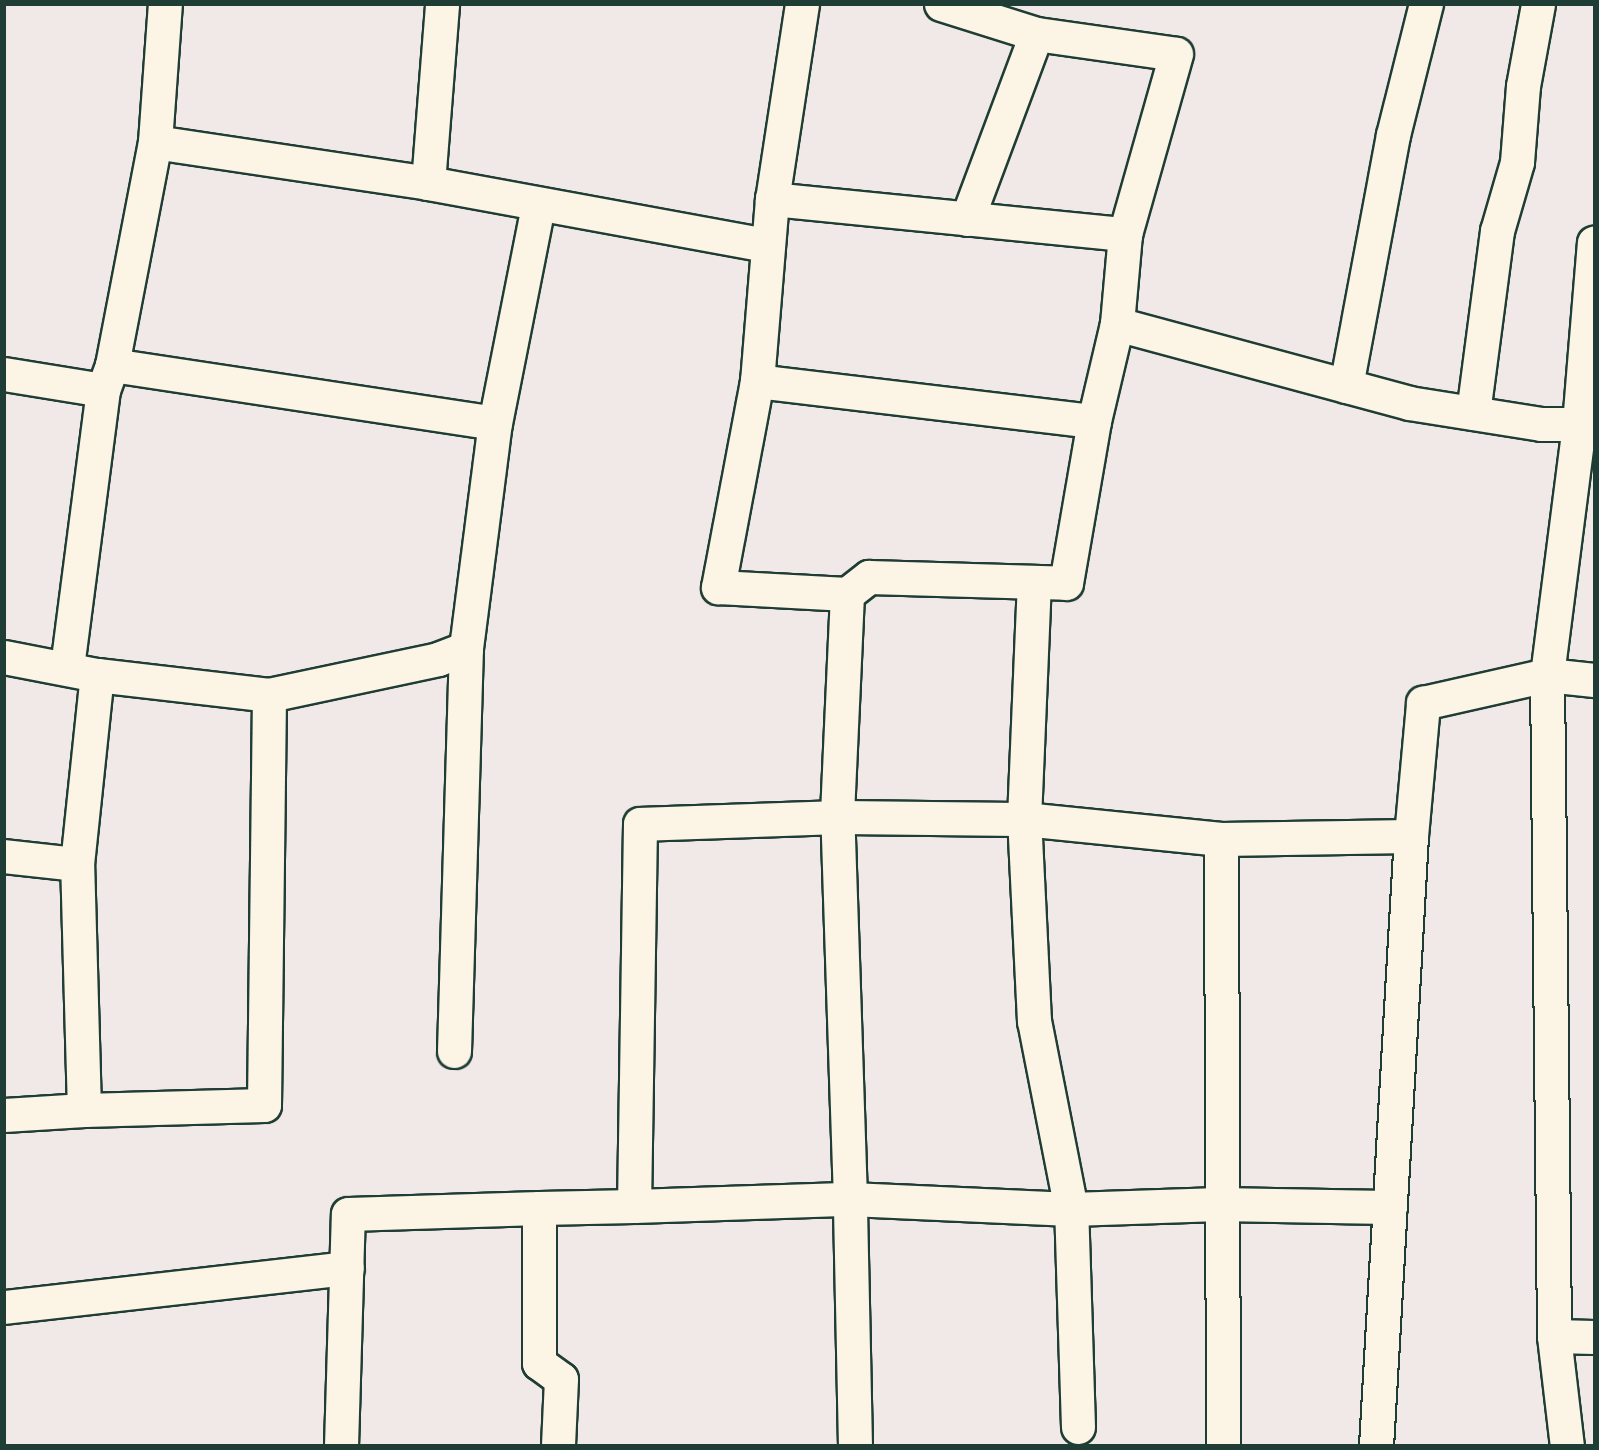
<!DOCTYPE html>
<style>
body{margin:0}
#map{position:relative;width:1599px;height:1450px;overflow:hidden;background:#f1e9e7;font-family:Dekko,sans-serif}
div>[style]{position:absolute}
.roads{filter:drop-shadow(2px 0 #1f3d34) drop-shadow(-2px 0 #1f3d34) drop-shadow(0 2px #1f3d34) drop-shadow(0 -2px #1f3d34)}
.minor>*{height:33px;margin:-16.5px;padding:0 16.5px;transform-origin:16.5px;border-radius:16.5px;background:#fcf5e5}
span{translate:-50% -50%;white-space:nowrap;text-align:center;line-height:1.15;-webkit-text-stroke:5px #fcf5e5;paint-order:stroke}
.frame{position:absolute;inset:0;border:6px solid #1f3d34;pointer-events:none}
</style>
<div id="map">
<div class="roads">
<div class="minor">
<div style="left:802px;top:4px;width:197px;rotate:98.7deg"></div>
<div style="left:772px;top:199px;width:355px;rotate:5.7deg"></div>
<div style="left:1125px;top:234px;width:90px;rotate:95.1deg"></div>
<div style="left:1117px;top:324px;width:302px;rotate:15.1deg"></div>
<div style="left:1409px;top:403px;width:134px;rotate:9deg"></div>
<div style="left:1541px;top:424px;width:53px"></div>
<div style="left:941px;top:4px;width:100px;rotate:17.5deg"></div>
<div style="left:155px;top:142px;width:276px;rotate:8.5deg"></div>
<div style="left:428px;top:183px;width:345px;rotate:10.4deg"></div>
<div style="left:428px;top:183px;width:180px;rotate:-85.5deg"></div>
<div style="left:772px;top:199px;width:183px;rotate:94.7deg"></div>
<div style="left:757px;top:381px;width:339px;rotate:6.8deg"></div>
<div style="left:1094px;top:421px;width:100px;rotate:-76.7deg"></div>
<div style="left:967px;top:219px;width:197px;rotate:-69.5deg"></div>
<div style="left:1036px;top:34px;width:141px;rotate:8.1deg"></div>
<div style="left:1176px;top:54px;width:187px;rotate:105.8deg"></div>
<div style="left:112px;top:365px;width:387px;rotate:8.6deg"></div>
<div style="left:4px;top:374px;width:100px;rotate:9.2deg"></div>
<div style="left:103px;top:390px;width:27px;rotate:-70deg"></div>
<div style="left:112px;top:365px;width:227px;rotate:-79.1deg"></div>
<div style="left:155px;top:142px;width:138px;rotate:-85.9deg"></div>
<div style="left:757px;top:381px;width:210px;rotate:100.7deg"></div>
<div style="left:718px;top:587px;width:129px;rotate:3.1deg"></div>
<div style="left:847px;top:594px;width:28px;rotate:-38deg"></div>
<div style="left:869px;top:577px;width:197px;rotate:1.7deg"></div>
<div style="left:1066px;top:583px;width:164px;rotate:-80.2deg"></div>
<div style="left:1346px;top:386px;width:255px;rotate:-79.4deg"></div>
<div style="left:1393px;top:135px;width:135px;rotate:-75.9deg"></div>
<div style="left:1473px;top:413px;width:184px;rotate:-82.5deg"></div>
<div style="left:1497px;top:231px;width:72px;rotate:-73.8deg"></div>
<div style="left:1517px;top:162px;width:76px;rotate:-85.5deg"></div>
<div style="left:1523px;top:86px;width:83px;rotate:-79.6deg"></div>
<div style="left:847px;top:594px;width:223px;rotate:92.6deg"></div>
<div style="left:837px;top:817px;width:187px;rotate:0.6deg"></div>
<div style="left:1024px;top:819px;width:236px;rotate:-87.6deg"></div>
<div style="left:4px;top:657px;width:95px;rotate:11deg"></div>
<div style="left:97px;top:675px;width:173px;rotate:6.6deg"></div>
<div style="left:269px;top:695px;width:173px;rotate:-12deg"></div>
<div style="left:438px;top:659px;width:30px;rotate:-21deg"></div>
<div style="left:466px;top:648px;width:227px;rotate:-82.7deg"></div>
<div style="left:495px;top:423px;width:222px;rotate:-78.8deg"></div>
<div style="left:67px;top:667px;width:279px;rotate:-82.6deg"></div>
<div style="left:1594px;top:680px;width:47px;rotate:-173.9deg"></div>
<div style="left:1547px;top:675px;width:661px;rotate:89.39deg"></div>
<div style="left:1554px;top:1336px;width:40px;rotate:1.4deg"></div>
<div style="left:1221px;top:839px;width:607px;rotate:89.81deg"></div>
<div style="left:4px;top:856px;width:73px;rotate:6.3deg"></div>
<div style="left:77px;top:864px;width:190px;rotate:-84deg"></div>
<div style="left:454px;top:1051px;width:403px;rotate:-88.3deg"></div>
<div style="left:84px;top:1110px;width:180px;rotate:-1.6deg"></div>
<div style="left:264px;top:1105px;width:410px;rotate:-89.3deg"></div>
<div style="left:4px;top:1115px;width:80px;rotate:-3.6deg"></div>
<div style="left:84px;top:1110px;width:246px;rotate:-91.6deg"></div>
<div style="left:539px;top:1208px;width:155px;rotate:90deg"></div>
<div style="left:539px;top:1363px;width:27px;rotate:36deg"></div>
<div style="left:561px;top:1379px;width:67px;rotate:92.6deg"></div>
<div style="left:4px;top:1307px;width:345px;rotate:-6.5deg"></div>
<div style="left:1554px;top:1336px;width:111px;rotate:83.3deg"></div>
<div style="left:1078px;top:1427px;width:218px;rotate:-91.8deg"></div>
<div style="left:1071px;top:1209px;width:192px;rotate:-101.1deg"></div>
<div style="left:1034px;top:1021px;width:202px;rotate:-92.8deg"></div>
<div style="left:1024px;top:819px;width:198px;rotate:5.8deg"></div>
<div style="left:1221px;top:839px;width:190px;rotate:-0.9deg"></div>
<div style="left:341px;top:1446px;width:232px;rotate:-88.3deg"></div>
<div style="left:348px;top:1214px;width:191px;rotate:-1.8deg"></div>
<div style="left:539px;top:1208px;width:95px;rotate:-1.2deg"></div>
<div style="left:634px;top:1206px;width:216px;rotate:-1.9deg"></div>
<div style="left:850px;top:1199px;width:382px;rotate:-91.9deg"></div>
<div style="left:837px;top:817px;width:197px;rotate:178deg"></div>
<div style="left:640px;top:824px;width:382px;rotate:90.9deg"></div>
<div style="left:855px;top:1446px;width:247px;rotate:-91.2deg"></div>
<div style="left:850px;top:1199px;width:221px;rotate:2.6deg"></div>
<div style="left:1071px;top:1209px;width:148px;rotate:-1.9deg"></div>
<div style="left:1219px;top:1204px;width:171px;rotate:1deg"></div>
<div style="left:1376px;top:1446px;width:611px;rotate:-86.72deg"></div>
<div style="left:1411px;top:836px;width:134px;rotate:-84.8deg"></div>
<div style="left:1423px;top:703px;width:127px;rotate:-12.7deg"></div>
<div style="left:1547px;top:675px;width:253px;rotate:-82.7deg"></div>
<div style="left:1579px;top:424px;width:182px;rotate:-85.3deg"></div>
</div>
</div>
<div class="frame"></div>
</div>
